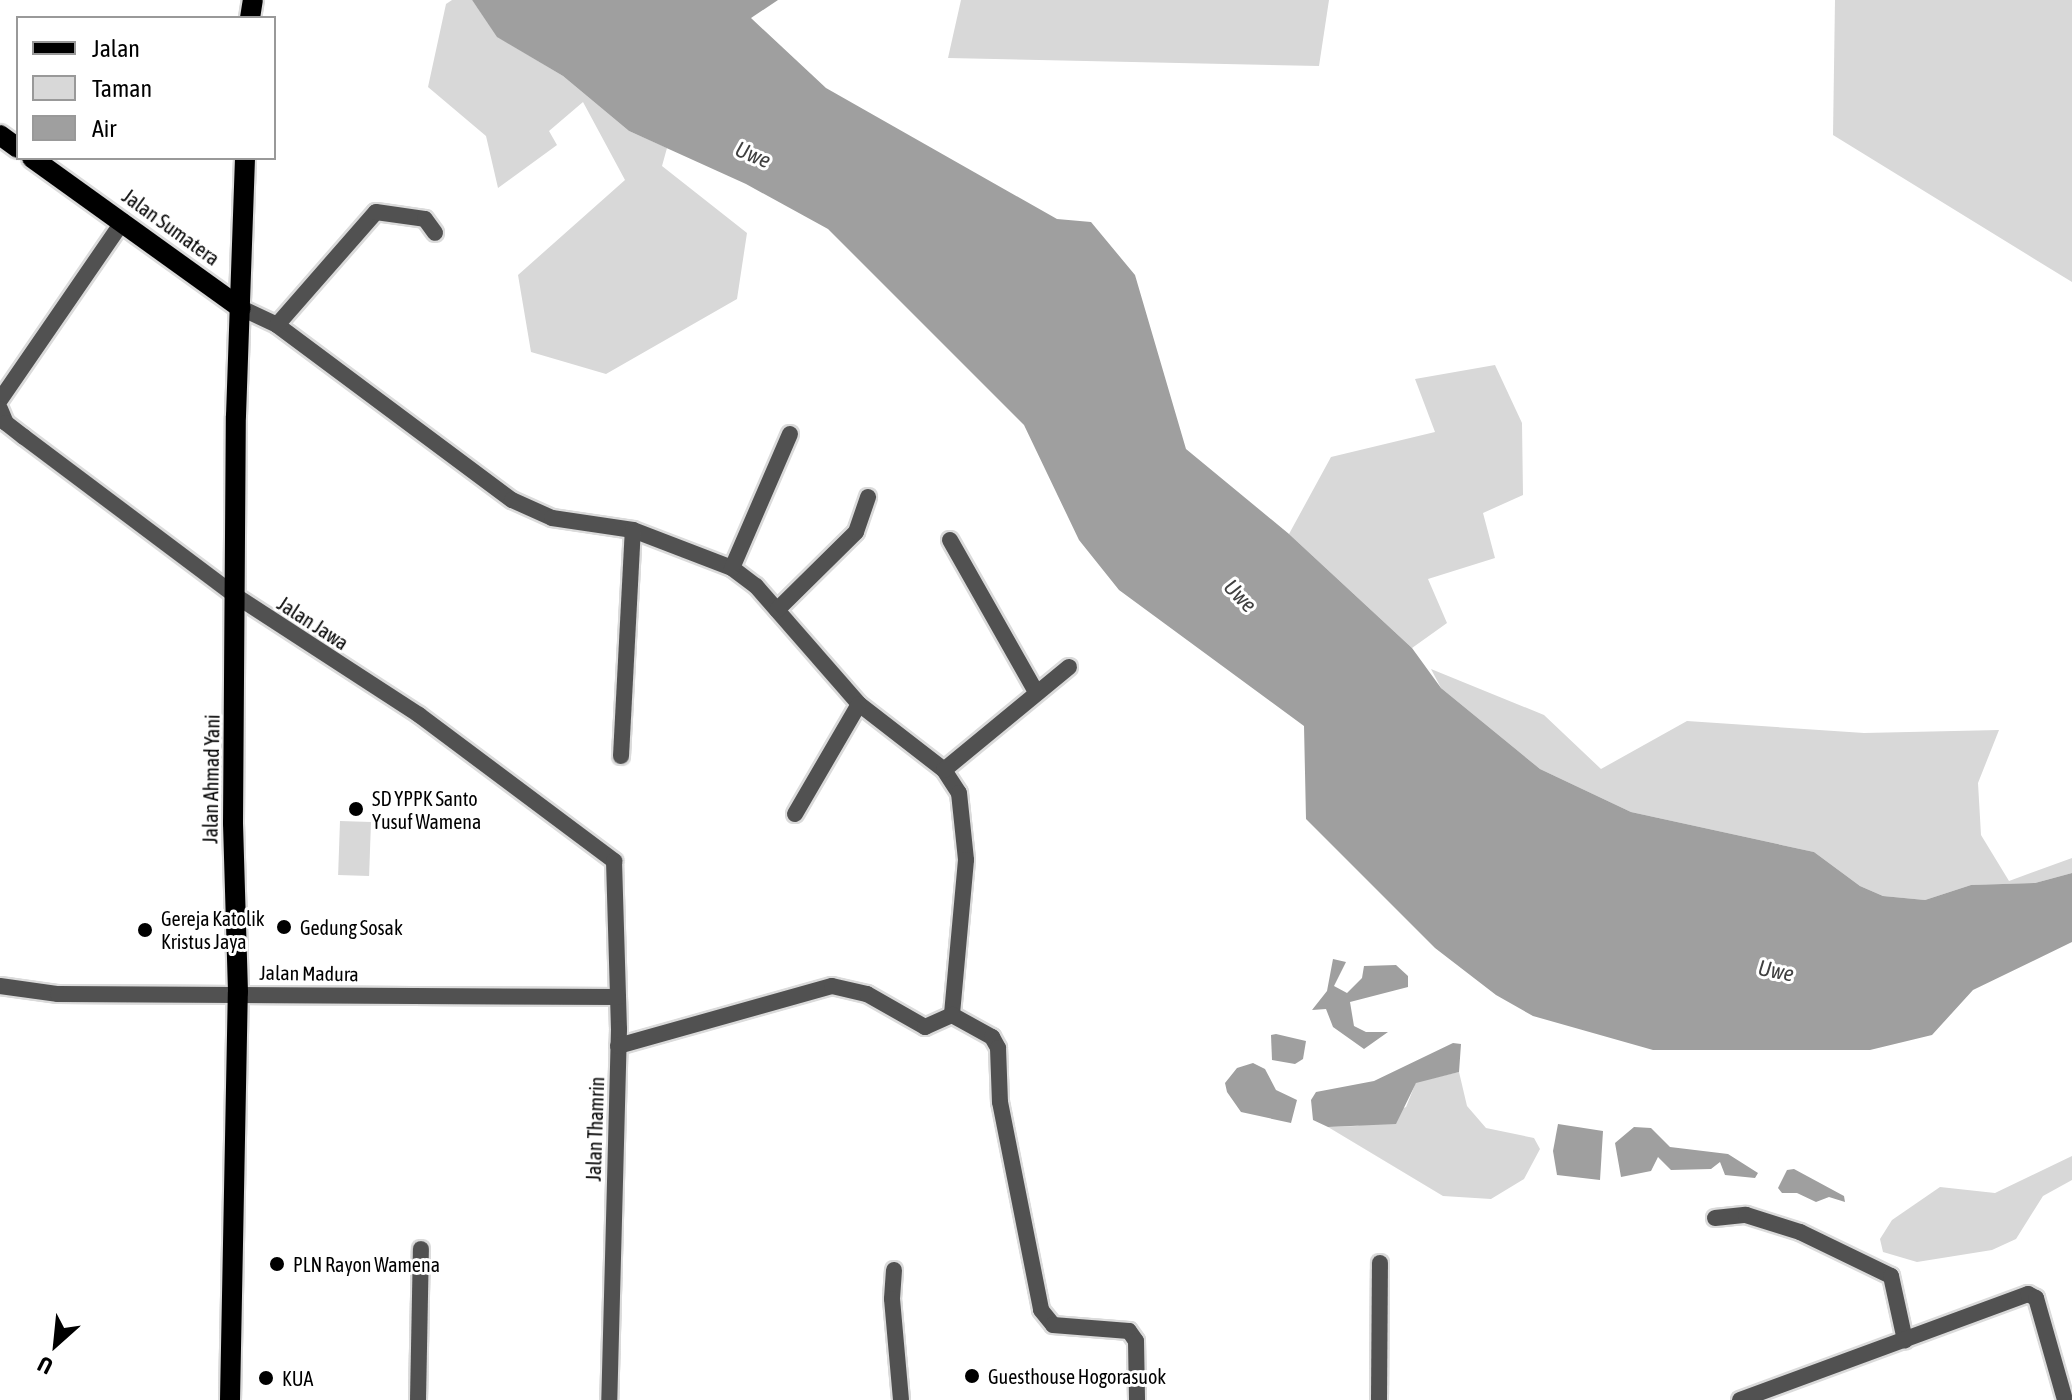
<!DOCTYPE html>
<style>
body{margin:0}
#map{position:relative;width:2072px;height:1400px;overflow:hidden;background:#fff;font-family:"Asap Condensed",sans-serif}
div>[style]{position:absolute}
.green>*{inset:0;background:#d8d8d8;transform-origin:0 0}
.water>*{inset:0;background:#9f9f9f}
.roads{filter:drop-shadow(2px 0 #dbdbdb) drop-shadow(-2px 0 #dbdbdb) drop-shadow(0 2px #dbdbdb) drop-shadow(0 -2px #dbdbdb)}
.minor>*{height:16px;margin:-8px;padding:0 8px;transform-origin:8px;border-radius:8px;background:#515151}
.major>*{height:20px;margin:-10px;padding:0 10px;transform-origin:10px;border-radius:10px;background:#000}
.dots>*{width:22px;height:22px;translate:-50% -50%;box-sizing:border-box;border:4px solid #fff;border-radius:50%}
span{translate:-50% -50%;white-space:nowrap;text-align:center;line-height:1.15;-webkit-text-stroke:6px #fff;paint-order:stroke}
.street-label{font-size:20px;color:#000}
.poi-label{font-size:20px;color:#000}
.left{translate:0 -50%;text-align:left}
.water-label{font-size:22px;color:#404040;font-style:italic}
.legend{position:absolute;left:16px;top:16px;width:260px;height:144px;box-sizing:border-box;background:#fff;border:2px solid #999;margin:0;padding:10px 14px;list-style:none;font-size:24px;color:#000}
.legend li{display:flex;align-items:center;gap:16px;height:40px}
.legend b{width:40px;border:2px solid #999}
.north{position:absolute;left:16px;top:1304px;width:80px;height:80px;-webkit-text-stroke:6px #fff;paint-order:stroke;rotate:207deg;font-size:22px;font-weight:700;line-height:32px;text-align:center;color:#000}
.north::after{content:'';display:block;margin:auto;width:28px;height:36px;background:#000;clip-path:polygon(50% 0,100% 100%,50% 72%,0 100%)}
</style>
<div id="map">
<div class="green">
<div style="clip-path:polygon(452px 0,472px 0,498px 37px,563px 76px,629px 131px,667px 148px,662px 166px,747px 233px,737px 299px,606px 374px,531px 352px,518px 275px,625px 180px,583px 102px,549px 131px,557px 145px,498px 188px,486px 136px,428px 87px,446px 4px)"></div>
<div style="clip-path:polygon(961px 0,1329px 0,1319px 66px,948px 58px)"></div>
<div style="clip-path:polygon(1835px 0,2072px 0,2072px 282px,1833px 135px)"></div>
<div style="clip-path:polygon(1495px 365px,1522px 423px,1523px 495px,1483px 513px,1495px 558px,1428px 579px,1447px 623px,1412px 648px,1289px 534px,1331px 457px,1435px 432px,1415px 379px)"></div>
<div style="clip-path:polygon(1431px 669px,1544px 715px,1601px 769px,1687px 721px,1864px 733px,1999px 730px,1978px 783px,1981px 835px,2009px 881px,2072px 858px,2072px 873px,2035px 883px,1971px 885px,1925px 900px,1883px 896px,1860px 886px,1814px 852px,1631px 812px,1540px 769px,1441px 688px)"></div>
<div style="left:340px;top:821px;width:31px;height:54px;rotate:2deg"></div>
<div style="clip-path:polygon(1459px 1072px,1467px 1106px,1486px 1128px,1534px 1138px,1540px 1149px,1524px 1179px,1491px 1199px,1443px 1196px,1328px 1127px,1357px 1126px,1406px 1107px,1416px 1082px)"></div>
<div style="clip-path:polygon(2072px 1156px,2072px 1180px,2043px 1196px,2016px 1239px,1992px 1250px,1917px 1262px,1883px 1252px,1880px 1239px,1892px 1220px,1940px 1187px,1995px 1193px)"></div>
</div>
<div class="water">
<div style="clip-path:polygon(472px 0,778px 0,751px 18px,826px 88px,1057px 219px,1091px 222px,1135px 275px,1186px 449px,1289px 534px,1412px 648px,1441px 688px,1540px 769px,1631px 812px,1814px 852px,1860px 886px,1883px 896px,1925px 900px,1971px 885px,2035px 883px,2072px 873px,2072px 942px,1973px 990px,1932px 1035px,1870px 1050px,1653px 1050px,1533px 1016px,1496px 995px,1435px 948px,1306px 819px,1304px 726px,1119px 590px,1079px 540px,1024px 425px,828px 229px,746px 184px,629px 131px,563px 76px,497px 37px)"></div>
<div style="clip-path:polygon(1333px 959px,1346px 962px,1334px 986px,1347px 993px,1362px 978px,1364px 966px,1396px 965px,1408px 976px,1408px 987px,1350px 1002px,1354px 1026px,1366px 1032px,1388px 1032px,1364px 1049px,1333px 1027px,1326px 1009px,1312px 1010px,1327px 991px)"></div>
<div style="clip-path:polygon(1276px 1034px,1306px 1041px,1303px 1059px,1295px 1064px,1272px 1060px,1271px 1035px)"></div>
<div style="clip-path:polygon(1453px 1043px,1461px 1044px,1459px 1072px,1416px 1083px,1396px 1124px,1328px 1127px,1313px 1120px,1311px 1100px,1316px 1092px,1374px 1081px)"></div>
<div style="clip-path:polygon(1253px 1063px,1265px 1069px,1276px 1090px,1297px 1100px,1291px 1123px,1241px 1112px,1227px 1092px,1225px 1083px,1237px 1068px)"></div>
<div style="clip-path:polygon(1558px 1124px,1603px 1131px,1600px 1180px,1557px 1175px,1553px 1151px)"></div>
<div style="clip-path:polygon(1634px 1127px,1651px 1128px,1670px 1147px,1728px 1154px,1758px 1173px,1755px 1178px,1725px 1175px,1720px 1162px,1711px 1169px,1671px 1170px,1658px 1157px,1651px 1171px,1621px 1177px,1615px 1143px)"></div>
<div style="clip-path:polygon(1794px 1169px,1844px 1196px,1845px 1202px,1829px 1197px,1816px 1202px,1797px 1193px,1782px 1193px,1778px 1188px,1787px 1170px)"></div>
</div>
<div class="roads">
<div class="minor">
<div style="left:241px;top:308px;width:40px;rotate:25deg"></div>
<div style="left:277px;top:325px;width:293px;rotate:36.7deg"></div>
<div style="left:512px;top:500px;width:44px;rotate:24.2deg"></div>
<div style="left:552px;top:518px;width:82px;rotate:8.4deg"></div>
<div style="left:633px;top:530px;width:106px;rotate:21deg"></div>
<div style="left:732px;top:568px;width:30px;rotate:37deg"></div>
<div style="left:756px;top:586px;width:157px;rotate:48.9deg"></div>
<div style="left:859px;top:704px;width:108px;rotate:37.8deg"></div>
<div style="left:944px;top:770px;width:27px;rotate:57deg"></div>
<div style="left:959px;top:793px;width:67px;rotate:84deg"></div>
<div style="left:966px;top:860px;width:156px;rotate:95.2deg"></div>
<div style="left:277px;top:325px;width:150px;rotate:-48.8deg"></div>
<div style="left:376px;top:212px;width:49px;rotate:8.1deg"></div>
<div style="left:425px;top:219px;width:17px;rotate:54deg"></div>
<div style="left:0;top:400px;width:217px;rotate:-55.5deg"></div>
<div style="left:0;top:409px;width:15px;rotate:67deg"></div>
<div style="left:6px;top:423px;width:23px;rotate:38deg"></div>
<div style="left:24px;top:437px;width:265px;rotate:36.9deg"></div>
<div style="left:236px;top:596px;width:218px;rotate:33deg"></div>
<div style="left:419px;top:715px;width:244px;rotate:36.8deg"></div>
<div style="left:614px;top:861px;width:168px;rotate:88.3deg"></div>
<div style="left:619px;top:1029px;width:371px;rotate:91.5deg"></div>
<div style="left:950px;top:540px;width:175px;rotate:60.5deg"></div>
<div style="left:732px;top:568px;width:146px;rotate:-66.6deg"></div>
<div style="left:777px;top:610px;width:111px;rotate:-44.6deg"></div>
<div style="left:856px;top:532px;width:37px;rotate:-71deg"></div>
<div style="left:621px;top:756px;width:226px;rotate:-87deg"></div>
<div style="left:944px;top:770px;width:162px;rotate:-39.5deg"></div>
<div style="left:795px;top:814px;width:127px;rotate:-59.8deg"></div>
<div style="left:0;top:986px;width:59px;rotate:7.9deg"></div>
<div style="left:58px;top:994px;width:560px;rotate:0.31deg"></div>
<div style="left:952px;top:1015px;width:46px;rotate:28.8deg"></div>
<div style="left:992px;top:1037px;width:13px;rotate:61deg"></div>
<div style="left:998px;top:1048px;width:54px;rotate:87.9deg"></div>
<div style="left:1000px;top:1102px;width:212px;rotate:78.8deg"></div>
<div style="left:1041px;top:1310px;width:19px;rotate:51deg"></div>
<div style="left:1053px;top:1325px;width:76px;rotate:4.5deg"></div>
<div style="left:1129px;top:1331px;width:12px;rotate:55deg"></div>
<div style="left:1136px;top:1341px;width:59px;rotate:89deg"></div>
<div style="left:618px;top:1046px;width:222px;rotate:-15.7deg"></div>
<div style="left:832px;top:986px;width:36px;rotate:13deg"></div>
<div style="left:867px;top:994px;width:67px;rotate:29.6deg"></div>
<div style="left:925px;top:1027px;width:30px;rotate:-24deg"></div>
<div style="left:1715px;top:1218px;width:31px;rotate:-6deg"></div>
<div style="left:1746px;top:1215px;width:57px;rotate:17.5deg"></div>
<div style="left:1800px;top:1232px;width:101px;rotate:25.8deg"></div>
<div style="left:1891px;top:1276px;width:66px;rotate:77.7deg"></div>
<div style="left:894px;top:1270px;width:29px;rotate:94deg"></div>
<div style="left:892px;top:1299px;width:101px;rotate:84.9deg"></div>
<div style="left:418px;top:1400px;width:151px;rotate:-88.9deg"></div>
<div style="left:1379px;top:1400px;width:137px;rotate:-89.6deg"></div>
<div style="left:1740px;top:1400px;width:307px;rotate:-20.2deg"></div>
<div style="left:2028px;top:1294px;width:9px;rotate:27deg"></div>
<div style="left:2036px;top:1298px;width:106px;rotate:74.1deg"></div>
</div>
<div class="major">
<div style="left:250px;top:18px;width:18px;rotate:-81deg"></div>
<div style="left:0;top:135px;width:22px;rotate:36deg"></div>
<div style="left:32px;top:158px;width:257px;rotate:35.7deg"></div>
<div style="left:230px;top:1400px;width:408px;rotate:-88.9deg"></div>
<div style="left:238px;top:992px;width:169px;rotate:-91.7deg"></div>
<div style="left:233px;top:823px;width:407px;rotate:-89.6deg"></div>
<div style="left:236px;top:416px;width:258px;rotate:-88deg"></div>
</div>
</div>
<div class="dots">
<div style="left:356px;top:809px;background:#000"></div>
<div style="left:284px;top:927px;background:#000"></div>
<div style="left:145px;top:930px;background:#000"></div>
<div style="left:277px;top:1264px;background:#000"></div>
<div style="left:972px;top:1376px;background:#000"></div>
<div style="left:266px;top:1378px;background:#000"></div>
</div>
<div class="street-label">
<span style="left:171px;top:227px;rotate:36deg">Jalan Sumatera</span>
<span style="left:313px;top:623px;rotate:33deg">Jalan Jawa</span>
<span style="left:211px;top:779px;rotate:-89deg">Jalan Ahmad Yani</span>
<span style="left:309px;top:973px;rotate:1deg">Jalan Madura</span>
<span style="left:595px;top:1129px;rotate:-88deg">Jalan Thamrin</span>
</div>
<div class="poi-label">
<span class="left" style="left:372px;top:810px">SD YPPK Santo<br>Yusuf Wamena</span>
<span class="left" style="left:161px;top:930px">Gereja Katolik<br>Kristus Jaya</span>
<span class="left" style="left:300px;top:927px">Gedung Sosak</span>
<span class="left" style="left:293px;top:1264px">PLN Rayon Wamena</span>
<span class="left" style="left:988px;top:1376px">Guesthouse Hogorasuok</span>
<span class="left" style="left:282px;top:1378px">KUA</span>
</div>
<div class="water-label">
<span style="left:753px;top:155px;rotate:23deg">Uwe</span>
<span style="left:1240px;top:596px;rotate:46deg">Uwe</span>
<span style="left:1776px;top:971px;rotate:11deg">Uwe</span>
</div>
<ul class="legend">
<li><b style="height:10px;background:#000"></b>Jalan</li>
<li><b style="height:22px;background:#d8d8d8"></b>Taman</li>
<li><b style="height:22px;background:#9f9f9f"></b>Air</li>
</ul>
<div class="north">U</div>
</div>
